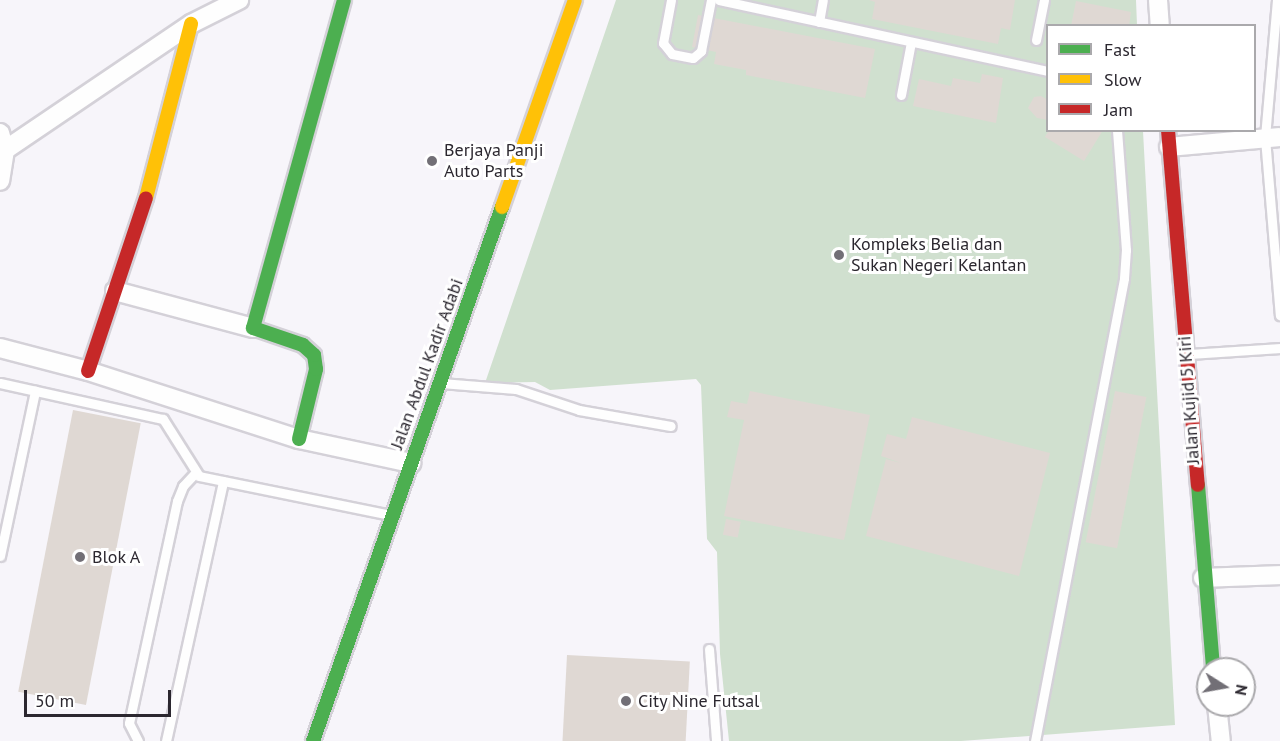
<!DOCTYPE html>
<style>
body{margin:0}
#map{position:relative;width:1280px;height:741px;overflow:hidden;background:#f7f5fa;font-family:"PT Sans",sans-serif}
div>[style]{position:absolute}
.green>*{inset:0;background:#d0e0cf}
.building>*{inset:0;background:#dfd8d3;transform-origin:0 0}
.roads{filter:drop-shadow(2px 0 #d4d1d8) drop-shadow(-2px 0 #d4d1d8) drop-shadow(0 2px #d4d1d8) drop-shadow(0 -2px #d4d1d8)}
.lane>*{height:9px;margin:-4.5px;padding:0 4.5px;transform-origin:4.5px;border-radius:4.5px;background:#fefefe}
.street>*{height:18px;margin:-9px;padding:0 9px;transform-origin:9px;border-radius:9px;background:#fefefe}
.fast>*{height:14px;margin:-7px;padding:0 7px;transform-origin:7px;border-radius:7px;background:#4caf50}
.slow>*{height:14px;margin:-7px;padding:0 7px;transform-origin:7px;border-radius:7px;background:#ffc107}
.jam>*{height:14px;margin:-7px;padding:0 7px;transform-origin:7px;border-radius:7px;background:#c62828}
.dots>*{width:16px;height:16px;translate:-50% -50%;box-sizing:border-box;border:3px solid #fff;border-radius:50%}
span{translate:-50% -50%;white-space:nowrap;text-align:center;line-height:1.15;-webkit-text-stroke:6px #fff;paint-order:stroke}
.poi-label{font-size:18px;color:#2b272f}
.left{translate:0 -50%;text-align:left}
.street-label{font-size:18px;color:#2b272f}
.legend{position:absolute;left:1046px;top:24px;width:210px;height:108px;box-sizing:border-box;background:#fff;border:2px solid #aaa9ac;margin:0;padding:8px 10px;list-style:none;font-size:18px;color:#2b272f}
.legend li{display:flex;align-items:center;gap:12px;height:30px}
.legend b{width:30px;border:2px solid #aaa9ac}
.north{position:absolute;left:1196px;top:657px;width:60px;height:60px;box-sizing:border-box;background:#fff;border:2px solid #aaa9ac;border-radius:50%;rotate:101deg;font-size:16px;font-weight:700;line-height:24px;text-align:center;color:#2b272f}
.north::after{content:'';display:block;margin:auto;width:21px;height:27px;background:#726f76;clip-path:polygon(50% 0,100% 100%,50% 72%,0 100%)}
.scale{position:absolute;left:24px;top:690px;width:147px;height:27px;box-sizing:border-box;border:3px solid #2b272f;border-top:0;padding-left:8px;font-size:18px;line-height:21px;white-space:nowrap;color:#2b272f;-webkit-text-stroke:4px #fff;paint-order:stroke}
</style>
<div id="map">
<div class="green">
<div style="clip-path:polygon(616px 0,1136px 0,1137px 25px,1048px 26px,1048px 130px,1143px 131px,1175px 725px,961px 741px,729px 741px,720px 654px,717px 552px,707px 539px,701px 385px,696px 379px,550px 390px,535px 382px,485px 383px)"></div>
</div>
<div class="building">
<div style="clip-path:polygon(869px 0,1015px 0,1010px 30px,1001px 28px,998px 44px,872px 19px,875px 2px)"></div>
<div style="clip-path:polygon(1076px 1px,1131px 12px,1129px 26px,1071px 26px)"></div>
<div style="clip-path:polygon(698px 15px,875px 49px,865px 98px,746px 75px,746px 70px,714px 64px,716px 52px,692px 47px)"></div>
<div style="clip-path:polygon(982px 74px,1003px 78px,996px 123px,913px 106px,919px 79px,951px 86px,953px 78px,980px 83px)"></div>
<div style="clip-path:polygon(1041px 96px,1048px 100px,1048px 120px,1037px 118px,1028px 108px,1034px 97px)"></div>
<div style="clip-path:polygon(1049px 130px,1103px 130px,1084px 161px,1045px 137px)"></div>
<div style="clip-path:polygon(750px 391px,870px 415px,844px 540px,724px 516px,744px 420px,727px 417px,731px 401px,747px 404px)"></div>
<div style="left:1115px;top:391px;width:32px;height:154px;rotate:11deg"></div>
<div style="left:73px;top:410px;width:69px;height:287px;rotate:11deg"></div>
<div style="clip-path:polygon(912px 417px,1050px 453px,1019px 576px,866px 536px,886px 459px,901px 463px,881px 456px,887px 434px,906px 439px)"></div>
<div style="left:726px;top:519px;width:15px;height:16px;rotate:11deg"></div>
<div style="left:567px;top:655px;width:123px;height:86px;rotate:3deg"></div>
</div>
<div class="roads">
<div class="lane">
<div style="left:671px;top:0;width:44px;rotate:100.5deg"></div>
<div style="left:663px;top:43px;width:14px;rotate:51deg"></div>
<div style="left:672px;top:54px;width:21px;rotate:11deg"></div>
<div style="left:693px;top:58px;width:11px;rotate:-41deg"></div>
<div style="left:701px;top:51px;width:52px;rotate:-78.9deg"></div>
<div style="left:719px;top:0;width:337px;rotate:12.2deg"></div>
<div style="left:1277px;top:0;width:139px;rotate:95deg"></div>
<div style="left:1265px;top:138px;width:178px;rotate:85.2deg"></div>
<div style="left:819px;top:22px;width:22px;rotate:-80deg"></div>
<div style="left:1036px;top:40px;width:41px;rotate:-78.7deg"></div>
<div style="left:901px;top:95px;width:54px;rotate:-79.3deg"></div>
<div style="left:1190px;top:354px;width:90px;rotate:-3.8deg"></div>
<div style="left:0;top:383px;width:167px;rotate:12.5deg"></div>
<div style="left:163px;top:419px;width:67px;rotate:57.7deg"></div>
<div style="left:199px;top:476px;width:196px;rotate:11.5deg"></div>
<div style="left:441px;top:383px;width:75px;rotate:4.6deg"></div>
<div style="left:516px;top:389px;width:66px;rotate:18.4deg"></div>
<div style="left:579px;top:410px;width:93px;rotate:9.9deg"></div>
<div style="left:0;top:556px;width:169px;rotate:-78deg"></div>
<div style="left:709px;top:649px;width:92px;rotate:85.6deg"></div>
<div style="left:138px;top:741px;width:20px;rotate:-117deg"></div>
<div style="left:129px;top:723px;width:227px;rotate:-77.8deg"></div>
<div style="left:177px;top:501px;width:16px;rotate:-68deg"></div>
<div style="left:183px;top:486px;width:18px;rotate:-47deg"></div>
<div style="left:166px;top:741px;width:266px;rotate:-77.6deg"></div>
<div style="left:1035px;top:741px;width:471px;rotate:-79.1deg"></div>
<div style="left:1124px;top:278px;width:28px;rotate:-86deg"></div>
<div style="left:1126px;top:250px;width:120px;rotate:-94.3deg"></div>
</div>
<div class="street">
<div style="left:1158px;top:0;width:26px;rotate:86deg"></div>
<div style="left:0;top:133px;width:18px;rotate:74deg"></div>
<div style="left:5px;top:150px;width:31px;rotate:99deg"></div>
<div style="left:1169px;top:147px;width:111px;rotate:-5.1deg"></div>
<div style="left:5px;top:150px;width:225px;rotate:-34.1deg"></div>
<div style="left:191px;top:24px;width:54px;rotate:-26.6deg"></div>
<div style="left:115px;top:291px;width:143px;rotate:15deg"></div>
<div style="left:0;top:348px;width:91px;rotate:14.6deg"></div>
<div style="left:88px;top:371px;width:222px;rotate:17.9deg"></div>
<div style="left:299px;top:439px;width:115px;rotate:12.1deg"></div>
<div style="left:1203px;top:578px;width:77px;rotate:-2.2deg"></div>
<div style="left:1217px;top:705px;width:36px;rotate:84deg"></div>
</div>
<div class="fast">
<div style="left:299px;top:439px;width:72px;rotate:-76.3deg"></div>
<div style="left:316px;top:369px;width:14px;rotate:-98deg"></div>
<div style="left:314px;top:355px;width:15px;rotate:-138deg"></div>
<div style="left:303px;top:345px;width:53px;rotate:-161.2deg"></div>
<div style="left:253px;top:328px;width:340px;rotate:-74.5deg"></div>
<div style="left:1198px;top:485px;width:185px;rotate:85.3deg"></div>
<div style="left:313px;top:741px;width:566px;rotate:-70.51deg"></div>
</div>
<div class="slow">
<div style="left:146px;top:198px;width:180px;rotate:-75.5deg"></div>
<div style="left:502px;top:207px;width:219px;rotate:-70.6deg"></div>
</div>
<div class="jam">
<div style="left:1168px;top:130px;width:356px;rotate:85.2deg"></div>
<div style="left:88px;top:371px;width:182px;rotate:-71.5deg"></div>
</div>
</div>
<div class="dots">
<div style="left:432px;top:161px;background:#726f76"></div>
<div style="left:839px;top:255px;background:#726f76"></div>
<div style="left:80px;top:557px;background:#726f76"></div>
<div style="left:626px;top:701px;background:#726f76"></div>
</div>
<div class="poi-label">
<span class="left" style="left:444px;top:161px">Berjaya Panji<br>Auto Parts</span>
<span class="left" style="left:851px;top:255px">Kompleks Belia dan<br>Sukan Negeri Kelantan</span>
<span class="left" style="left:92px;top:557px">Blok A</span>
<span class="left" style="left:638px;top:701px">City Nine Futsal</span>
</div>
<div class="street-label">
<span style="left:427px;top:364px;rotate:-70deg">Jalan Abdul Kadir Adabi</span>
<span style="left:1189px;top:400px;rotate:-94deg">Jalan Kujid 5 Kiri</span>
</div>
<ul class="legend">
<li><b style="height:8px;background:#4caf50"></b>Fast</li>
<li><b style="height:8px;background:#ffc107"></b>Slow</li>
<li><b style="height:8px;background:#c62828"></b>Jam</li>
</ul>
<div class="north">N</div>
<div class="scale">50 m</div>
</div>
